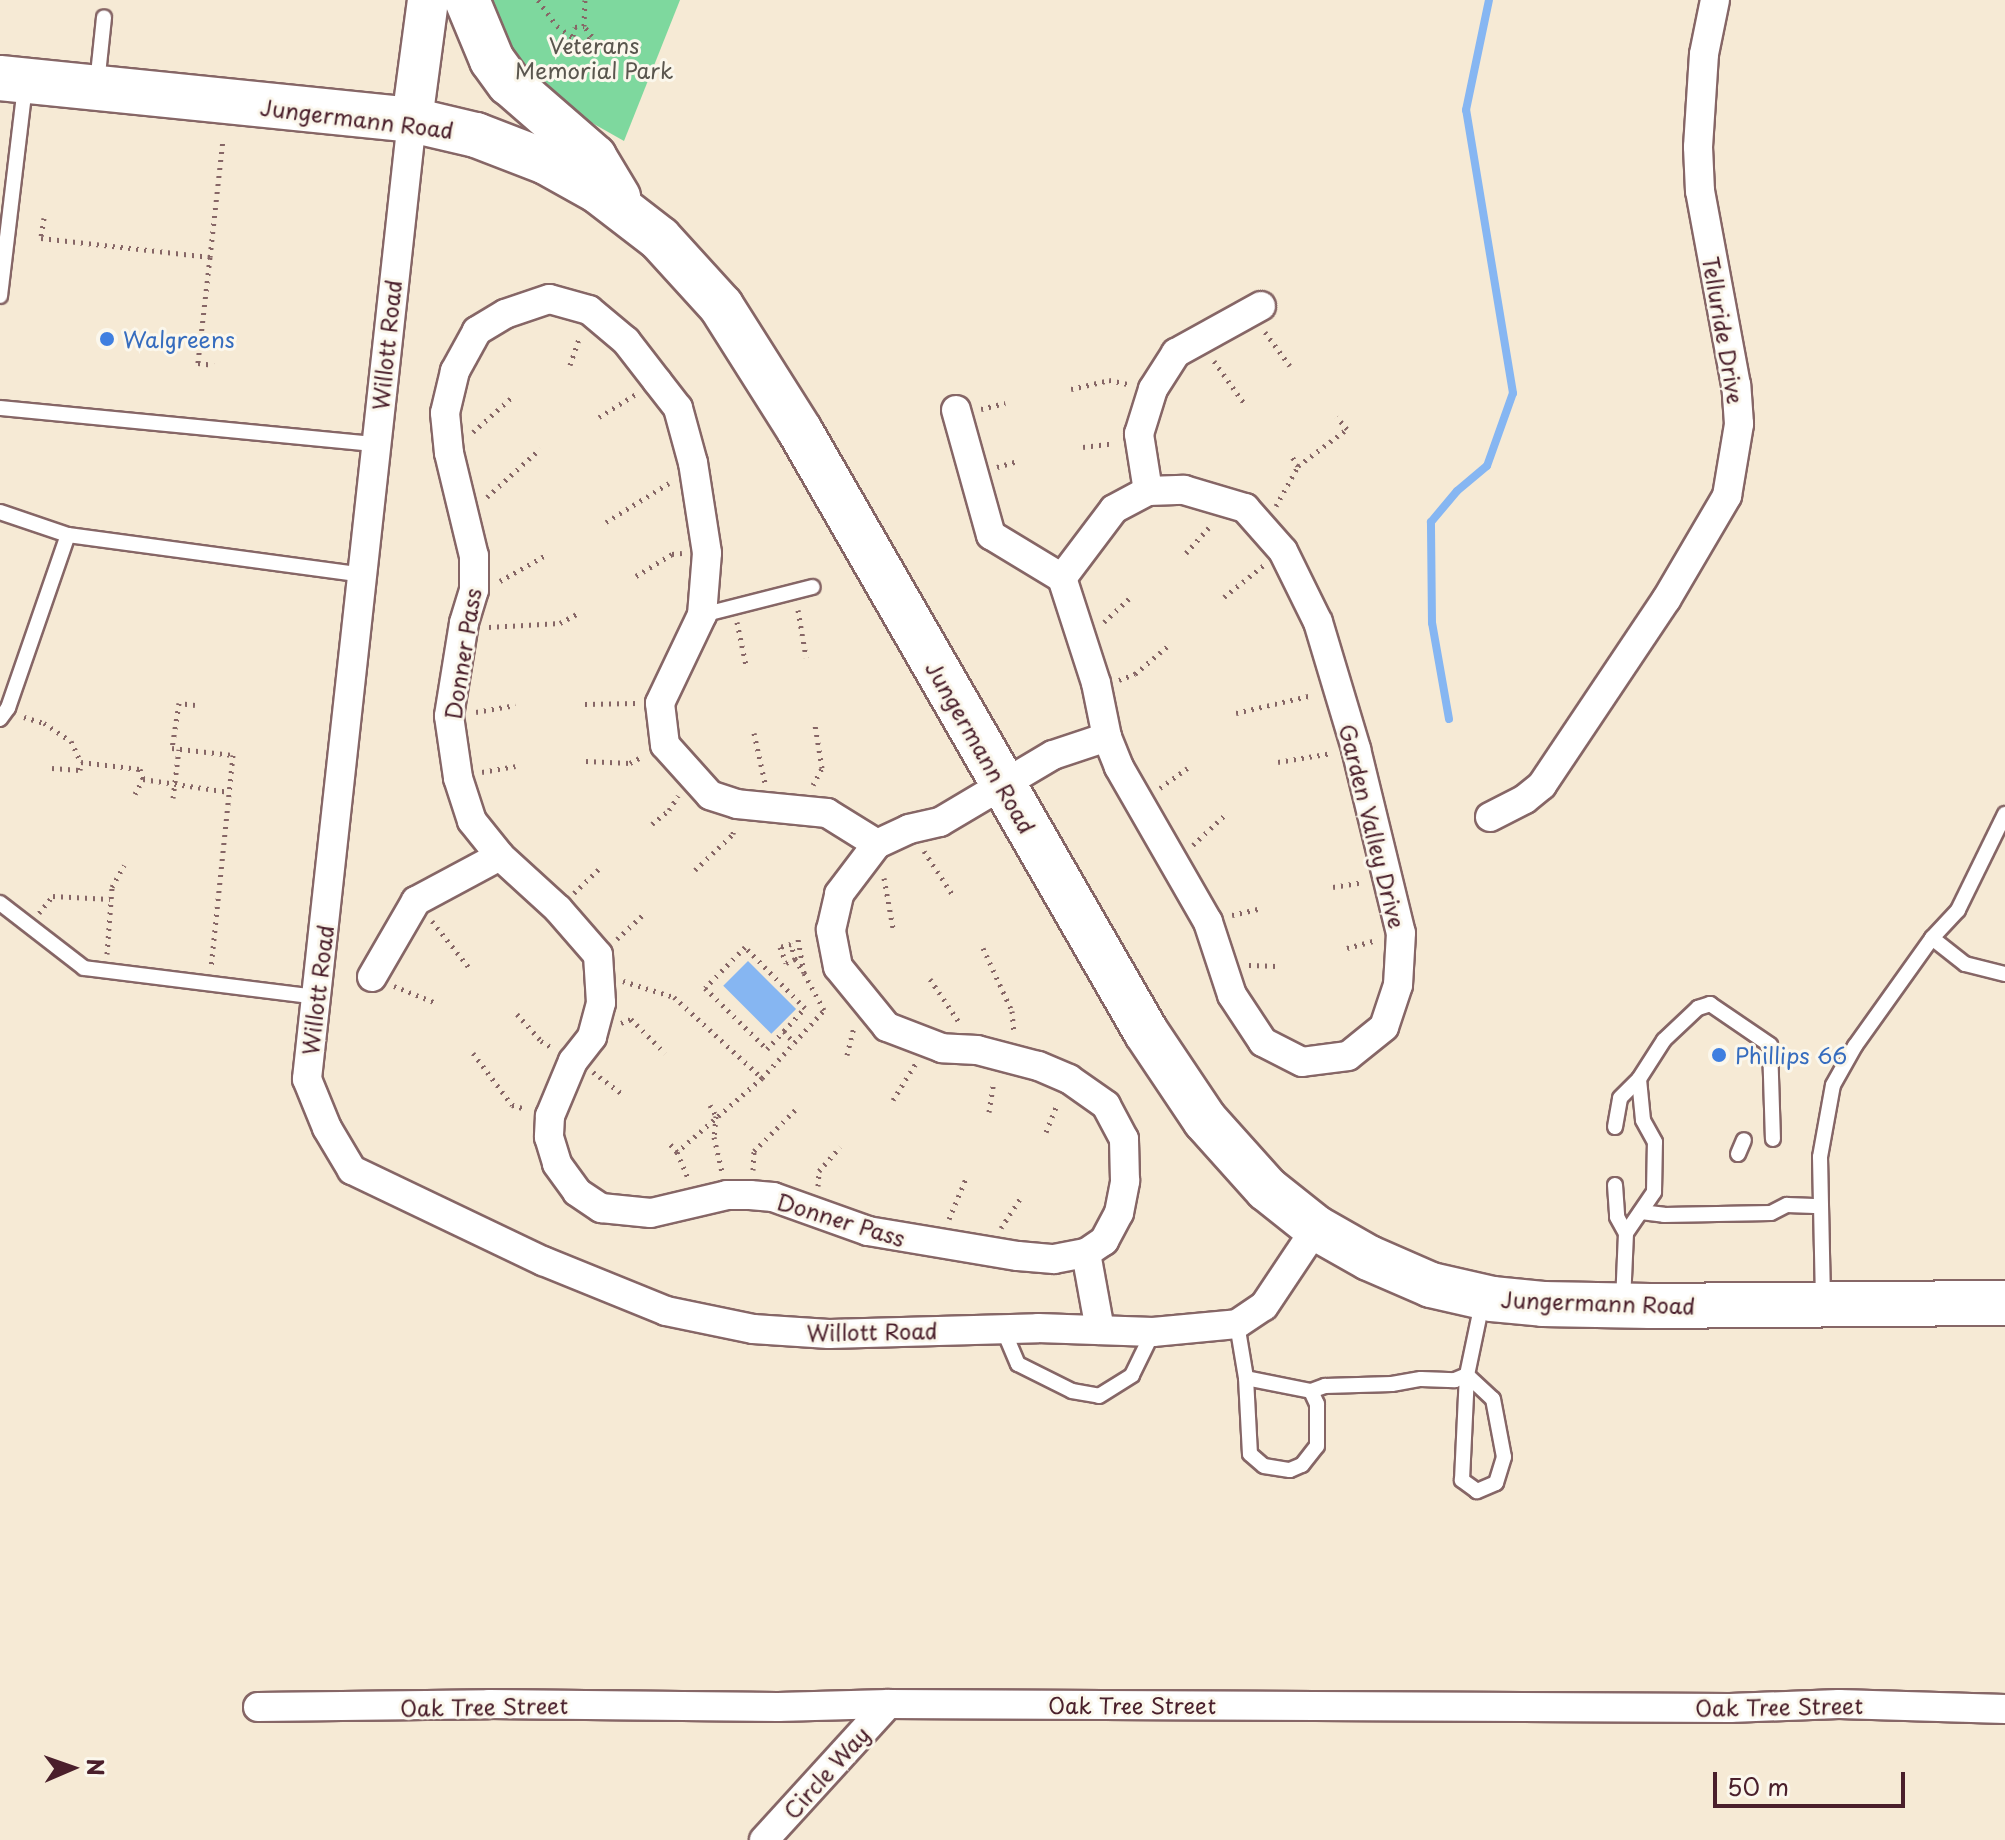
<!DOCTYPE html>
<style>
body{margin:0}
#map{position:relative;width:2005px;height:1840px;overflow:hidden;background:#f6ead5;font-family:"Playpen Sans",sans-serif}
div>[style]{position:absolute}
.green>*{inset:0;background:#7ed89e}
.water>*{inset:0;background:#86b6f2;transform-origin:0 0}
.stream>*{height:8px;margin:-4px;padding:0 4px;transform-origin:4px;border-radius:4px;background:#86b6f2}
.path>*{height:5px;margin-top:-2.5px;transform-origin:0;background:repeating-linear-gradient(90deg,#866666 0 2px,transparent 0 8px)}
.roads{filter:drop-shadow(2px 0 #866666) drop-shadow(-2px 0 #866666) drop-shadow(0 2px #866666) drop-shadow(0 -2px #866666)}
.lane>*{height:14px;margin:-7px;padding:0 7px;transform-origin:7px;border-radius:7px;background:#fff}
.street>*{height:28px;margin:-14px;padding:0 14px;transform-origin:14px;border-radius:14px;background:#fff}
.secondary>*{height:40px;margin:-20px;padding:0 20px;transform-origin:20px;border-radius:20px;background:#fff}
.primary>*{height:44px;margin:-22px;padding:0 22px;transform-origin:22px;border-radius:22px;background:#fff}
.dots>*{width:22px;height:22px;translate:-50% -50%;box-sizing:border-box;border:4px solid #fbf7ec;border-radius:50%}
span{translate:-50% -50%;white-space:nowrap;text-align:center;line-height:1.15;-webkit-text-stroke:6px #fbf7ec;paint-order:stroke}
.park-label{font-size:22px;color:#5a564e}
.street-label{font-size:22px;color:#4a1f2b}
.shop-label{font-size:22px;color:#366cbe}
.left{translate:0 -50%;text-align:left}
.north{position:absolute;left:32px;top:1728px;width:80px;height:80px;-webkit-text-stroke:6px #fbf7ec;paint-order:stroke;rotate:88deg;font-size:22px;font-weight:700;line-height:32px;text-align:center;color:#4a1f2b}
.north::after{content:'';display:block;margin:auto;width:28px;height:36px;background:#4a1f2b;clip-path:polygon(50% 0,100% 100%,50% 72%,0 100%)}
.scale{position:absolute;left:1713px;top:1772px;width:192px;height:36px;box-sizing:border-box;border:4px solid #4a1f2b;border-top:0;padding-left:10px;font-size:24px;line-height:28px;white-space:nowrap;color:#4a1f2b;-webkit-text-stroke:6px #fbf7ec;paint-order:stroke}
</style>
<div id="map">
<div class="green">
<div style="clip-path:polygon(488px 0,680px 0,624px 141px,578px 115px,532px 77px,511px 52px)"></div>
</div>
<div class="water">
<div style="left:748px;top:961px;width:68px;height:35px;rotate:45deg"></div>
</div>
<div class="stream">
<div style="left:1449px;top:719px;width:97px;rotate:-100deg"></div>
<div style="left:1432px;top:623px;width:101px;rotate:-90.6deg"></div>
<div style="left:1431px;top:522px;width:40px;rotate:-50deg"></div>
<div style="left:1457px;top:491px;width:39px;rotate:-40deg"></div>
<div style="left:1487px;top:466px;width:77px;rotate:-70.4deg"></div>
<div style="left:1513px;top:393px;width:287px;rotate:-99.4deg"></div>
<div style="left:1466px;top:110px;width:112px;rotate:-78.2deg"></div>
</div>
<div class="path">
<div style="left:538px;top:0;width:32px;rotate:54deg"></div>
<div style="left:557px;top:26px;width:32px;rotate:36deg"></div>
<div style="left:583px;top:45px;width:13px;rotate:-45deg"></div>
<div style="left:592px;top:36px;width:13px;rotate:-129deg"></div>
<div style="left:584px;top:26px;width:26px;rotate:-88deg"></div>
<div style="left:573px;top:36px;width:9px;rotate:-77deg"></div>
<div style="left:575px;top:27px;width:9px;rotate:-6deg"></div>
<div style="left:44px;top:218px;width:20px;rotate:99deg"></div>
<div style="left:41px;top:238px;width:170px;rotate:6.4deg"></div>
<div style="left:210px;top:257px;width:107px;rotate:96.5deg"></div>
<div style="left:198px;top:363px;width:16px;rotate:7deg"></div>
<div style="left:210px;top:257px;width:119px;rotate:-83.7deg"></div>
<div style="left:1265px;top:332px;width:42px;rotate:53.7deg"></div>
<div style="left:1214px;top:361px;width:52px;rotate:54.5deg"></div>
<div style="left:570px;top:365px;width:31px;rotate:-71deg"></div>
<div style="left:1071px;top:389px;width:39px;rotate:-13deg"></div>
<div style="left:1109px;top:380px;width:19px;rotate:12deg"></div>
<div style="left:981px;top:409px;width:25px;rotate:-14deg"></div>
<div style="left:599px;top:417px;width:44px;rotate:-31.9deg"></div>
<div style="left:473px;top:432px;width:51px;rotate:-41.8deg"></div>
<div style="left:1083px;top:447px;width:31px;rotate:-7deg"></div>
<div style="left:1298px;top:466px;width:61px;rotate:-37.1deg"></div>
<div style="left:1347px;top:429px;width:16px;rotate:-130deg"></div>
<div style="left:997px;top:467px;width:22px;rotate:-16deg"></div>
<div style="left:487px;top:497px;width:72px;rotate:-42.2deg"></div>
<div style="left:1276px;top:506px;width:46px;rotate:-61.2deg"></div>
<div style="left:1298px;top:466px;width:13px;rotate:-122deg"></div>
<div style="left:606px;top:522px;width:74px;rotate:-31.8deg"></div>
<div style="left:1186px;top:553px;width:39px;rotate:-48deg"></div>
<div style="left:636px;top:576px;width:42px;rotate:-31.4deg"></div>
<div style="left:672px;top:554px;width:10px;rotate:-6deg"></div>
<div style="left:500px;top:581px;width:51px;rotate:-29.6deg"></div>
<div style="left:1224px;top:597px;width:51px;rotate:-38.7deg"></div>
<div style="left:798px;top:610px;width:48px;rotate:80.3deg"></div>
<div style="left:737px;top:622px;width:44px;rotate:78.2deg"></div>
<div style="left:1104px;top:622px;width:35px;rotate:-43deg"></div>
<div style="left:489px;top:627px;width:71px;rotate:-3.2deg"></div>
<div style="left:560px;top:623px;width:19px;rotate:-28deg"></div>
<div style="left:1119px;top:680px;width:17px;rotate:-21deg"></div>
<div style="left:1135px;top:674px;width:46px;rotate:-40.6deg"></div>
<div style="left:585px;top:704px;width:51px;rotate:-1.1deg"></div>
<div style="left:195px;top:705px;width:16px;rotate:-173deg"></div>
<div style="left:179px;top:703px;width:46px;rotate:98.8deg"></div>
<div style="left:172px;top:748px;width:61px;rotate:6.5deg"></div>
<div style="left:233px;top:755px;width:213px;rotate:95.9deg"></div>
<div style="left:476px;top:712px;width:40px;rotate:-10deg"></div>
<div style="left:1236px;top:713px;width:79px;rotate:-13.2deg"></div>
<div style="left:24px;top:717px;width:21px;rotate:17deg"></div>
<div style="left:44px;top:723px;width:32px;rotate:34deg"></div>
<div style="left:71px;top:741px;width:23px;rotate:65deg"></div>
<div style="left:81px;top:762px;width:59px;rotate:6.8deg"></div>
<div style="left:140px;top:769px;width:10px;rotate:73deg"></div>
<div style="left:754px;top:733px;width:51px;rotate:77.6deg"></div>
<div style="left:586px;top:761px;width:44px;rotate:2.6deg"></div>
<div style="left:630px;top:763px;width:15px;rotate:-28deg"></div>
<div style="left:1278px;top:762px;width:55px;rotate:-9.5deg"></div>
<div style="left:52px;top:768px;width:28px;rotate:4deg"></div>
<div style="left:80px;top:770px;width:8px;rotate:-83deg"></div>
<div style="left:482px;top:772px;width:34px;rotate:-10deg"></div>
<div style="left:813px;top:785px;width:19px;rotate:-62deg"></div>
<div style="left:822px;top:768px;width:44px;rotate:-99.2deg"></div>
<div style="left:1160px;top:788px;width:34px;rotate:-36deg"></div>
<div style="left:135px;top:794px;width:17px;rotate:-62deg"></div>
<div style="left:143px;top:779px;width:87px;rotate:8.6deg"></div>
<div style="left:173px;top:798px;width:49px;rotate:-83deg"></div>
<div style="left:652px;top:824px;width:22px;rotate:-39deg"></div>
<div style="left:669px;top:810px;width:17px;rotate:-57deg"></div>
<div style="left:1193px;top:845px;width:47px;rotate:-43.3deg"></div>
<div style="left:924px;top:851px;width:51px;rotate:56.9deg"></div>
<div style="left:695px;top:870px;width:52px;rotate:-43.5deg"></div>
<div style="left:733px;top:834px;width:7px;rotate:-82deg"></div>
<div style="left:884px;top:878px;width:51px;rotate:79.8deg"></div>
<div style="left:1333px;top:887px;width:30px;rotate:-9deg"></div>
<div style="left:574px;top:893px;width:35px;rotate:-44deg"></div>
<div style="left:39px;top:913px;width:22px;rotate:-51deg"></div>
<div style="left:53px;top:896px;width:57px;rotate:3deg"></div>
<div style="left:1232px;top:915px;width:31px;rotate:-13deg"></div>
<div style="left:432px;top:921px;width:63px;rotate:51.5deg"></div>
<div style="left:617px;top:939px;width:35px;rotate:-43deg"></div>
<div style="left:983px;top:948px;width:69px;rotate:65.3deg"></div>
<div style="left:1012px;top:1011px;width:22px;rotate:85deg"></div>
<div style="left:1347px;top:948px;width:31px;rotate:-15deg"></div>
<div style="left:107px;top:954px;width:67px;rotate:-85.7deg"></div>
<div style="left:112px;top:887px;width:25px;rotate:-61deg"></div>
<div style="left:795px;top:959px;width:16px;rotate:-105deg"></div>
<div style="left:791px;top:944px;width:11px;rotate:165deg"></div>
<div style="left:780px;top:947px;width:17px;rotate:69deg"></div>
<div style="left:786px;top:963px;width:10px;rotate:-24deg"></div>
<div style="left:795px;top:959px;width:15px;rotate:58deg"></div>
<div style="left:1249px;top:965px;width:27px;rotate:2deg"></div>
<div style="left:930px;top:979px;width:55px;rotate:56deg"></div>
<div style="left:623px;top:981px;width:53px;rotate:17.4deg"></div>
<div style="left:674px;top:997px;width:120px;rotate:42.6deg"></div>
<div style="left:762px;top:1078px;width:113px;rotate:139deg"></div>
<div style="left:677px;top:1152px;width:11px;rotate:-131deg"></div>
<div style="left:394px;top:986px;width:43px;rotate:21.8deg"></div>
<div style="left:517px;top:1014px;width:36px;rotate:48deg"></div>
<div style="left:541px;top:1041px;width:15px;rotate:32deg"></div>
<div style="left:621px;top:1023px;width:11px;rotate:-22deg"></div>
<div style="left:631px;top:1019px;width:48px;rotate:45deg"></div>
<div style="left:784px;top:1031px;width:31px;rotate:-48deg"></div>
<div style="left:805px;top:1008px;width:86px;rotate:-134.5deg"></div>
<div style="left:745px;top:947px;width:57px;rotate:134.3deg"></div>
<div style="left:705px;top:988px;width:87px;rotate:44.5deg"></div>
<div style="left:767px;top:1049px;width:25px;rotate:-47deg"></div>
<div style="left:784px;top:1031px;width:16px;rotate:50deg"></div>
<div style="left:473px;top:1053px;width:65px;rotate:53.1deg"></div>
<div style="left:512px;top:1105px;width:15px;rotate:16deg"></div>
<div style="left:847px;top:1055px;width:30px;rotate:-76deg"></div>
<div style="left:593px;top:1072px;width:38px;rotate:37deg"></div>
<div style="left:762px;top:1078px;width:92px;rotate:-47.6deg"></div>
<div style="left:824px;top:1010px;width:42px;rotate:-118.4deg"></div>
<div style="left:804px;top:973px;width:35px;rotate:-100deg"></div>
<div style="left:893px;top:1100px;width:44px;rotate:-58.1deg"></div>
<div style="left:710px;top:1105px;width:13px;rotate:61deg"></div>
<div style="left:716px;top:1116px;width:21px;rotate:95deg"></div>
<div style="left:714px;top:1137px;width:35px;rotate:77deg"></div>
<div style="left:989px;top:1112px;width:31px;rotate:-81deg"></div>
<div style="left:1046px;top:1132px;width:31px;rotate:-68deg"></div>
<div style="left:677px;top:1152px;width:30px;rotate:67deg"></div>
<div style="left:753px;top:1170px;width:19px;rotate:-87deg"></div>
<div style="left:754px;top:1151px;width:62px;rotate:-45deg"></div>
<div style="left:818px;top:1186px;width:15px;rotate:-86deg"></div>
<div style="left:819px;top:1171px;width:32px;rotate:-49deg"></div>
<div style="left:949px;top:1219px;width:47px;rotate:-67.3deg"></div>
<div style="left:1001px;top:1228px;width:38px;rotate:-57deg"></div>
</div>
<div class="roads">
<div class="lane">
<div style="left:97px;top:84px;width:67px;rotate:-84deg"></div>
<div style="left:0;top:296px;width:211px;rotate:-83.2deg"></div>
<div style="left:0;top:408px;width:376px;rotate:5.5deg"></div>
<div style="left:0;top:512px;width:72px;rotate:18.7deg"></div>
<div style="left:68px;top:535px;width:297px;rotate:7.7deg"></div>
<div style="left:702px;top:615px;width:114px;rotate:-14.2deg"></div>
<div style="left:0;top:719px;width:14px;rotate:-54deg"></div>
<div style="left:8px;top:708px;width:183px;rotate:-70.9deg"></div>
<div style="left:0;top:903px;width:106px;rotate:37.7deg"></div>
<div style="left:84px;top:968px;width:235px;rotate:7.1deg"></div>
<div style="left:1932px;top:938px;width:42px;rotate:38.2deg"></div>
<div style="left:1965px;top:964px;width:41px;rotate:14deg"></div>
<div style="left:1615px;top:1127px;width:29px;rotate:-80deg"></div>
<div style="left:1620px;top:1098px;width:27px;rotate:-45deg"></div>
<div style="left:1738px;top:1154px;width:15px;rotate:-67deg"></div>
<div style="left:1615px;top:1185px;width:32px;rotate:86deg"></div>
<div style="left:1617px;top:1217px;width:18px;rotate:61deg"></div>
<div style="left:1641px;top:1212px;width:23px;rotate:7deg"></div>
<div style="left:1664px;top:1215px;width:107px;rotate:-1.1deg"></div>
<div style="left:1771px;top:1213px;width:18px;rotate:-27deg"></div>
<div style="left:1787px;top:1205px;width:34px;rotate:2deg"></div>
<div style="left:1823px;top:1300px;width:143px;rotate:-91.2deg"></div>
<div style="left:1820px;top:1157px;width:73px;rotate:-79.8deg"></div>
<div style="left:1833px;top:1085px;width:45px;rotate:-60.6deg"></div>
<div style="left:1855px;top:1046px;width:133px;rotate:-54.5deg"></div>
<div style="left:1932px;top:938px;width:38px;rotate:-47deg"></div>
<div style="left:1958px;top:910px;width:107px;rotate:-63.9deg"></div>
<div style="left:1623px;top:1302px;width:69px;rotate:-87.5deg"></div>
<div style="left:1626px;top:1233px;width:50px;rotate:-55.7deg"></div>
<div style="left:1654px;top:1192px;width:50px;rotate:-88.9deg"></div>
<div style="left:1655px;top:1142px;width:25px;rotate:-119deg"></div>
<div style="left:1643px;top:1120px;width:41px;rotate:-95.6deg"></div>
<div style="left:1639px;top:1079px;width:46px;rotate:-57.3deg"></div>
<div style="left:1664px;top:1040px;width:47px;rotate:-43.3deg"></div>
<div style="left:1698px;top:1008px;width:13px;rotate:-18deg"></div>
<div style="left:1710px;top:1004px;width:73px;rotate:34.3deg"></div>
<div style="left:1770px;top:1045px;width:94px;rotate:88.2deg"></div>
<div style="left:1237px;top:1324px;width:55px;rotate:80.5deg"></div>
<div style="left:1246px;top:1378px;width:76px;rotate:87deg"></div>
<div style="left:1250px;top:1454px;width:18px;rotate:41deg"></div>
<div style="left:1264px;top:1466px;width:26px;rotate:9deg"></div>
<div style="left:1290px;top:1470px;width:13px;rotate:-23deg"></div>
<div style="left:1302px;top:1465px;width:24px;rotate:-52deg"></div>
<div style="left:1317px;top:1446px;width:42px;rotate:-90deg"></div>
<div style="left:1317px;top:1404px;width:14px;rotate:-115deg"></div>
<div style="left:1311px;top:1391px;width:66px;rotate:-168.7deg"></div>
<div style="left:1003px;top:1329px;width:38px;rotate:67deg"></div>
<div style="left:1018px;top:1364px;width:60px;rotate:26.6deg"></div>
<div style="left:1072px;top:1391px;width:27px;rotate:10deg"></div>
<div style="left:1099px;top:1396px;width:39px;rotate:-32deg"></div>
<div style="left:1132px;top:1375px;width:48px;rotate:-64deg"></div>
<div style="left:1467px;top:1375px;width:35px;rotate:43deg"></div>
<div style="left:1493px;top:1399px;width:59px;rotate:79.3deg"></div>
<div style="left:1504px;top:1457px;width:27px;rotate:107deg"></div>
<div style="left:1496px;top:1483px;width:21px;rotate:157deg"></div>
<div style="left:1477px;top:1491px;width:19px;rotate:-144deg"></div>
<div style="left:1462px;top:1480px;width:105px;rotate:-87.3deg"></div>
<div style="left:1311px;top:1391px;width:15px;rotate:-20deg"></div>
<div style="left:1325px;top:1386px;width:67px;rotate:-1.7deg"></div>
<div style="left:1392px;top:1384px;width:29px;rotate:-10deg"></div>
<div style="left:1421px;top:1379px;width:34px;rotate:2deg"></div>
<div style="left:1455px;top:1380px;width:13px;rotate:-23deg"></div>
<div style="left:1467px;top:1375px;width:74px;rotate:-78.2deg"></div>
</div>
<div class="street">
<div style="left:412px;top:120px;width:965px;rotate:96.25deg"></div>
<div style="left:307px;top:1079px;width:53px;rotate:67.8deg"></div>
<div style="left:327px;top:1128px;width:49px;rotate:59.2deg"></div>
<div style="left:352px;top:1170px;width:212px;rotate:25.5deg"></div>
<div style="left:543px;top:1261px;width:133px;rotate:22.1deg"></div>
<div style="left:666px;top:1311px;width:89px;rotate:11.7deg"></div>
<div style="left:753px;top:1329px;width:76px;rotate:3.8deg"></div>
<div style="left:829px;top:1334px;width:209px;rotate:-1.6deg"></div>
<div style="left:1038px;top:1328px;width:115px;rotate:2deg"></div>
<div style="left:1153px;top:1332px;width:84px;rotate:-5.4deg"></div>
<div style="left:1237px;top:1324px;width:32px;rotate:-34deg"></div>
<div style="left:1264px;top:1306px;width:94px;rotate:-56.3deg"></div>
<div style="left:956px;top:410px;width:130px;rotate:74.4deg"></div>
<div style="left:991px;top:535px;width:83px;rotate:31.2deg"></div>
<div style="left:1184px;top:490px;width:64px;rotate:16.4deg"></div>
<div style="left:1245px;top:508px;width:57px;rotate:48.5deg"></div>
<div style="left:1283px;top:551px;width:79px;rotate:63.8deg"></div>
<div style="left:1318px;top:622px;width:133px;rotate:73.3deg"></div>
<div style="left:1356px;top:749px;width:189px;rotate:76.3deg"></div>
<div style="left:1401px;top:933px;width:52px;rotate:93.3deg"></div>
<div style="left:1398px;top:985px;width:44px;rotate:108.4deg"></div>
<div style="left:1384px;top:1027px;width:46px;rotate:141.1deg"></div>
<div style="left:1348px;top:1056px;width:46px;rotate:172.6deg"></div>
<div style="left:1302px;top:1062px;width:44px;rotate:-152.9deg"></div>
<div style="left:1263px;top:1042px;width:56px;rotate:-123.4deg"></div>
<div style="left:1232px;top:995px;width:77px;rotate:-108.2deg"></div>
<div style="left:1208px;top:922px;width:179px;rotate:-119.9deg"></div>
<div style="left:1119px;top:767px;width:32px;rotate:-112deg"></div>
<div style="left:1107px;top:737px;width:55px;rotate:-101.5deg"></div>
<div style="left:1096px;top:683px;width:110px;rotate:-107.9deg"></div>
<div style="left:1062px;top:578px;width:86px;rotate:-53deg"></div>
<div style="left:1114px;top:509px;width:38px;rotate:-28deg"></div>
<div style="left:1148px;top:491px;width:36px;rotate:-2deg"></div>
<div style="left:1148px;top:491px;width:58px;rotate:-99deg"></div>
<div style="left:1139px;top:434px;width:47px;rotate:-72.7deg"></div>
<div style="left:1153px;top:389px;width:43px;rotate:-57.4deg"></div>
<div style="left:1176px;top:353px;width:97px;rotate:-28.9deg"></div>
<div style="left:1490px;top:817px;width:39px;rotate:-27deg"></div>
<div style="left:1525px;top:799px;width:22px;rotate:-39deg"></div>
<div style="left:1542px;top:785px;width:223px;rotate:-56.2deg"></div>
<div style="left:1666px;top:600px;width:121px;rotate:-59.6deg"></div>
<div style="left:1727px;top:496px;width:73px;rotate:-80.5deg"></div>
<div style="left:1739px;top:424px;width:39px;rotate:-94deg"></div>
<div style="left:1736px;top:385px;width:197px;rotate:-100.5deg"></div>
<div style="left:1700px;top:191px;width:44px;rotate:-92.6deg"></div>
<div style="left:1698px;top:147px;width:93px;rotate:-86.3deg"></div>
<div style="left:1704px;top:54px;width:55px;rotate:-78.5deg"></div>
<div style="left:877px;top:844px;width:59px;rotate:-148.2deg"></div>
<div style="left:827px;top:813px;width:90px;rotate:-174.3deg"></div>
<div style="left:737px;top:804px;width:28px;rotate:-162deg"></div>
<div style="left:710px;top:795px;width:67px;rotate:-132deg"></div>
<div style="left:665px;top:745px;width:42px;rotate:-96.8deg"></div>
<div style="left:660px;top:703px;width:98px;rotate:-64.5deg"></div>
<div style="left:702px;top:615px;width:62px;rotate:-85.4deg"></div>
<div style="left:707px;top:553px;width:91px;rotate:-98.8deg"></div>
<div style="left:693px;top:463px;width:57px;rotate:-105.3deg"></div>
<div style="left:678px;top:408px;width:34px;rotate:-128deg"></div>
<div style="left:657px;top:381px;width:51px;rotate:-127.8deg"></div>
<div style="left:626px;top:341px;width:48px;rotate:-140deg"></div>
<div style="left:589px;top:310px;width:41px;rotate:-164.6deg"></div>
<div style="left:549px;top:299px;width:46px;rotate:161.2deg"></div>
<div style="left:505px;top:314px;width:33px;rotate:149deg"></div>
<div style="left:477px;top:331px;width:46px;rotate:118.8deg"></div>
<div style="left:455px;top:371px;width:43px;rotate:103.4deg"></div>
<div style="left:445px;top:413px;width:40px;rotate:84.3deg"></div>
<div style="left:449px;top:453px;width:106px;rotate:76.4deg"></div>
<div style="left:474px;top:556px;width:34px;rotate:90deg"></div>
<div style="left:474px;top:590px;width:34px;rotate:107deg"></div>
<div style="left:464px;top:623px;width:94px;rotate:99.2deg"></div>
<div style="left:449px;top:716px;width:63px;rotate:81.7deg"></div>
<div style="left:458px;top:778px;width:45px;rotate:72deg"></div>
<div style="left:472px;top:821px;width:45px;rotate:51.3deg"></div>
<div style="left:500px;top:856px;width:79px;rotate:42.4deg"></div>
<div style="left:558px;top:909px;width:61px;rotate:49deg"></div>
<div style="left:598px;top:955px;width:48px;rotate:86.4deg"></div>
<div style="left:601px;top:1003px;width:35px;rotate:105deg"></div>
<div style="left:592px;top:1037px;width:31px;rotate:128deg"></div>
<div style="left:573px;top:1061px;width:60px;rotate:112.7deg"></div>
<div style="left:550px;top:1116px;width:21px;rotate:93deg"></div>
<div style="left:549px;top:1137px;width:28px;rotate:73deg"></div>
<div style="left:557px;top:1164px;width:34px;rotate:54deg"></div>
<div style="left:577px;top:1192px;width:29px;rotate:34deg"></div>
<div style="left:601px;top:1208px;width:50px;rotate:5.7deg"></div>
<div style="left:651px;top:1213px;width:78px;rotate:-13.3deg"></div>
<div style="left:727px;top:1195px;width:23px"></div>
<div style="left:750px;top:1195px;width:23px;rotate:5deg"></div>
<div style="left:773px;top:1197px;width:101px;rotate:19.7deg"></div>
<div style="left:868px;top:1231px;width:152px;rotate:9.5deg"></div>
<div style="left:1018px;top:1256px;width:36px;rotate:5deg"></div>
<div style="left:1054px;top:1259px;width:33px;rotate:-11deg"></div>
<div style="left:1086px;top:1253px;width:22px;rotate:-34deg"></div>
<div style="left:1104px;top:1241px;width:32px;rotate:-62deg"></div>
<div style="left:1119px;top:1213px;width:33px;rotate:-79deg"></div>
<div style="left:1125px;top:1181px;width:42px;rotate:-91.4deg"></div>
<div style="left:1124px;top:1139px;width:38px;rotate:-118deg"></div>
<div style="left:1106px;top:1105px;width:45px;rotate:-144.9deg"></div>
<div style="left:1069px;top:1079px;width:34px;rotate:-157deg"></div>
<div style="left:1038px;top:1066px;width:63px;rotate:-165.3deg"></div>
<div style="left:977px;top:1050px;width:35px;rotate:-177deg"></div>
<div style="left:942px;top:1048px;width:59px;rotate:-159.1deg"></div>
<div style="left:887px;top:1027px;width:77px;rotate:-129.2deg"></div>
<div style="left:838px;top:967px;width:38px;rotate:-101deg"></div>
<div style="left:831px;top:930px;width:37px;rotate:-77deg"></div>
<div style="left:839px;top:894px;width:63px;rotate:-52.8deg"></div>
<div style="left:877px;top:844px;width:35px;rotate:-25deg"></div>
<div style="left:909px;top:829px;width:32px;rotate:-13deg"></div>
<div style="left:940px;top:822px;width:131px;rotate:-30.7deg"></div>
<div style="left:1053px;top:755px;width:57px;rotate:-18.4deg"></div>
<div style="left:372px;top:977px;width:88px;rotate:-59.9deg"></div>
<div style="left:416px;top:901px;width:95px;rotate:-28.2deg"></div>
<div style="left:1086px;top:1253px;width:78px;rotate:79.7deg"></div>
<div style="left:258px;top:1707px;width:231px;rotate:-0.7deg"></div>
<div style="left:489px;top:1704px;width:289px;rotate:0.6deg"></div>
<div style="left:778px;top:1707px;width:110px;rotate:-1.6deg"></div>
<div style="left:888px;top:1704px;width:842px;rotate:0.27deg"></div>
<div style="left:1730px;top:1708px;width:109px;rotate:-2.1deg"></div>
<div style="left:1839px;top:1704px;width:166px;rotate:1.7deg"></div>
<div style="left:764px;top:1840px;width:184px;rotate:-47.6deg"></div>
</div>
<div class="secondary">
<div style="left:412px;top:120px;width:121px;rotate:-82.4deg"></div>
</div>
<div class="primary">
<div style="left:467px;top:0;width:65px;rotate:67.4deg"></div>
<div style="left:492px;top:60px;width:29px;rotate:54deg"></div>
<div style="left:509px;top:83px;width:113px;rotate:41deg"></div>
<div style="left:594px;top:157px;width:47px;rotate:59deg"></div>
<div style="left:0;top:78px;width:414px;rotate:5.8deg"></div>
<div style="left:412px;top:120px;width:66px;rotate:13.2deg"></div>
<div style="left:476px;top:135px;width:75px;rotate:21.1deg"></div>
<div style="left:546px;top:162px;width:60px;rotate:29.1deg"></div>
<div style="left:598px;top:191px;width:78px;rotate:37.7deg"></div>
<div style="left:660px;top:239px;width:91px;rotate:47.7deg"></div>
<div style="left:721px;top:306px;width:148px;rotate:57.7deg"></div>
<div style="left:800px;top:431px;width:693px;rotate:60.07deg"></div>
<div style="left:1146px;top:1032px;width:106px;rotate:56.2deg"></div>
<div style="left:1205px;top:1120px;width:93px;rotate:48.1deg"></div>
<div style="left:1267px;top:1189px;width:63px;rotate:38.5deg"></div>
<div style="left:1316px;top:1228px;width:61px;rotate:29.5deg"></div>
<div style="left:1369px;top:1258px;width:68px;rotate:23.5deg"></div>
<div style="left:1431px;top:1285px;width:63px;rotate:12.9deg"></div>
<div style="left:1492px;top:1299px;width:51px;rotate:5.6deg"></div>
<div style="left:1543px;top:1304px;width:107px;rotate:1.1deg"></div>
<div style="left:1650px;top:1306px;width:355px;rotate:-0.5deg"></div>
</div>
</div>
<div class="dots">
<div style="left:107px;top:339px;background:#3f7fe0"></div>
<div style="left:1719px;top:1055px;background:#3f7fe0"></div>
</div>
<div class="park-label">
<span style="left:594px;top:57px">Veterans<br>Memorial Park</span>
</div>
<div class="street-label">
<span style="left:357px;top:118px;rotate:7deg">Jungermann Road</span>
<span style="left:1724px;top:330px;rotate:80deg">Telluride Drive</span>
<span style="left:386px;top:345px;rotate:-84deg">Willott Road</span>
<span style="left:462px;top:654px;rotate:-81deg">Donner Pass</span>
<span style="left:981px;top:747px;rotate:60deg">Jungermann Road</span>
<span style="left:1373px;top:826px;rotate:76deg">Garden Valley Drive</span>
<span style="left:317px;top:990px;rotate:-83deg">Willott Road</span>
<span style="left:841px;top:1219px;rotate:17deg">Donner Pass</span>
<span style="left:1598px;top:1302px;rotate:2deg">Jungermann Road</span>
<span style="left:872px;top:1331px;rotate:-1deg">Willott Road</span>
<span style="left:1132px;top:1705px">Oak Tree Street</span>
<span style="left:484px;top:1706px;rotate:-1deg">Oak Tree Street</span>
<span style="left:1779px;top:1706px;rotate:-1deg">Oak Tree Street</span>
<span style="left:826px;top:1772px;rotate:-48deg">Circle Way</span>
</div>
<div class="shop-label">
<span class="left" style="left:123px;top:339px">Walgreens</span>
<span class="left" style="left:1735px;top:1055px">Phillips 66</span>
</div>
<div class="north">N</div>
<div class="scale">50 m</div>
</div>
